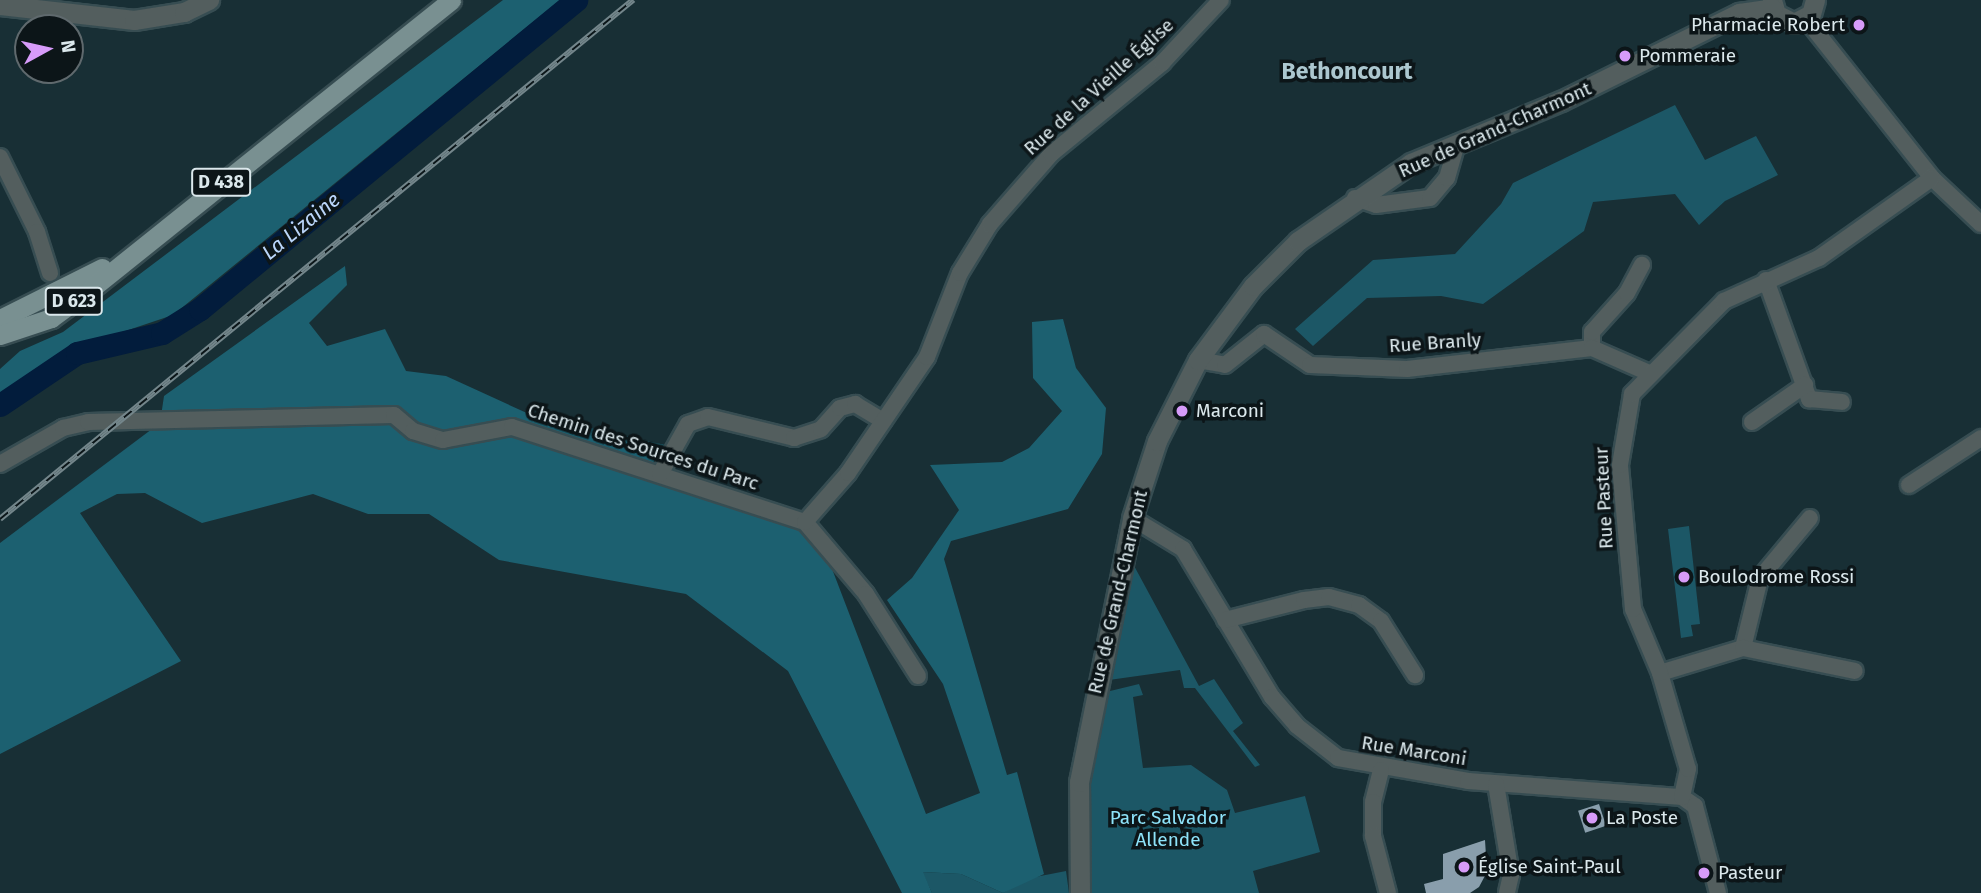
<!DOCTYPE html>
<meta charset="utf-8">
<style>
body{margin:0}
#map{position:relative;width:1981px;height:893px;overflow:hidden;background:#182f35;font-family:"Fira Sans",sans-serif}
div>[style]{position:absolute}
.green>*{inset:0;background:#1c5766}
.forest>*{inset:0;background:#1c6070}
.river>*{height:23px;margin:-11.5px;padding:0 11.5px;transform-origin:11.5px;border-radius:11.5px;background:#021c3c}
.building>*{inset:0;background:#899eac;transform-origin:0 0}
.roads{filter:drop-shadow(2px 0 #374d52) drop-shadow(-2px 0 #374d52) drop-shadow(0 2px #374d52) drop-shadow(0 -2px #374d52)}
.minor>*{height:16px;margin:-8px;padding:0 8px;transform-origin:8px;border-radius:8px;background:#535e5e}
.tertiary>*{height:19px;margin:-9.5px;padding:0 9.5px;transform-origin:9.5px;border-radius:9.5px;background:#535e5e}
.primary>*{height:19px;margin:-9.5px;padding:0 9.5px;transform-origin:9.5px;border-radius:9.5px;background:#799091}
.rail>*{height:6px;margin-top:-3px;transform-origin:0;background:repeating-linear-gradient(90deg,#0c1518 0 10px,#74868b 0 20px);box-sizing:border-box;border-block:2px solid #74868b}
.dots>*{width:19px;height:19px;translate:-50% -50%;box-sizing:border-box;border:4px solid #0c1518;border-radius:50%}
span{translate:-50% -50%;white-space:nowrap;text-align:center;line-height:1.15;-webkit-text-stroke:7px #0c1518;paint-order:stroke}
.shield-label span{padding:2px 5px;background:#0c1518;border:2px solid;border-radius:5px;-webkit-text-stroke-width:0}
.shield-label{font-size:18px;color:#dbe8ec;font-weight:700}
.poi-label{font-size:19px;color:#dbe8ec}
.right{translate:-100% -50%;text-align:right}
.left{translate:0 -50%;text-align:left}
.street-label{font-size:19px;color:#dbe8ec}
.park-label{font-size:19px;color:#8ee3fa}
.water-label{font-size:21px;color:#bbd6fa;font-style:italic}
.quarter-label{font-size:23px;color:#acc7cf;font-weight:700}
.north{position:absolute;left:14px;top:14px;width:70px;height:70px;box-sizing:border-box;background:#0c1518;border:2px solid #5f696d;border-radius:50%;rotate:82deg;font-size:19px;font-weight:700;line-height:28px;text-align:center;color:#dbe8ec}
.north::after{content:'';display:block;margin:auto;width:24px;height:32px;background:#d79bf9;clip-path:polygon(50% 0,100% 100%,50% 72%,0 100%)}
</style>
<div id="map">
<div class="green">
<div style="clip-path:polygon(1675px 105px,1705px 160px,1756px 136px,1778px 175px,1725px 201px,1699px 225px,1675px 194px,1593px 202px,1584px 231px,1483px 304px,1441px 296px,1367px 298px,1313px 346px,1295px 329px,1373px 260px,1455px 254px,1501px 204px,1513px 183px)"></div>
<div style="clip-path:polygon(1689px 526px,1700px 624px,1691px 625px,1693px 636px,1681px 638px,1668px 529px)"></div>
<div style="clip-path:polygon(1132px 562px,1199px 686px,1214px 679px,1243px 723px,1233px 731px,1260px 765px,1255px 767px,1195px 688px,1184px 688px,1180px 670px,1109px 680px)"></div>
<div style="clip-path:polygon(1139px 684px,1143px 695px,1133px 697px,1143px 768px,1191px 765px,1227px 790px,1235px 813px,1305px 796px,1320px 852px,1253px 871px,1259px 893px,1091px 893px,1089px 792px,1106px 692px)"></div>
<div style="clip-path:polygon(1066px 871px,1069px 893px,932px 893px,922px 872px,961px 874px,1003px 893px,1025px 879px)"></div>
</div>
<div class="forest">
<div style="clip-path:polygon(503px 0,560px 0,173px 315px,57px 354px,0 397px,0 369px,20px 351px,63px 332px)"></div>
<div style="clip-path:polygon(345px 266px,347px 285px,309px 323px,327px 346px,385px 329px,406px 371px,446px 376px,529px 414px,665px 445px,645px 474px,793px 522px,829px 561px,926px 814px,980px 793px,943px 684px,887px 600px,912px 578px,959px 510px,930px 465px,1002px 462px,1029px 448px,1062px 411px,1033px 378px,1032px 322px,1063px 319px,1076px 368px,1106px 408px,1102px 454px,1068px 509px,951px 541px,944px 559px,1007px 775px,1017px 772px,1044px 874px,1003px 893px,961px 874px,923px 872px,932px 893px,902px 893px,788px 671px,686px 594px,499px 560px,429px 514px,368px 514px,313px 494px,202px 523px,145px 493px,117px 494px,80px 513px,181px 661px,0 754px,0 543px,160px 423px,164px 396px)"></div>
</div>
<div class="river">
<div style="left:0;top:405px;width:93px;rotate:-34deg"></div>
<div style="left:77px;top:353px;width:87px;rotate:-13.2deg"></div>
<div style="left:162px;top:333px;width:45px;rotate:-32.3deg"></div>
<div style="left:200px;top:309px;width:487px;rotate:-39.4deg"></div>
</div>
<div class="building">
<div style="left:1599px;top:804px;width:23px;height:22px;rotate:72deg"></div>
<div style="clip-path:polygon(1485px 840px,1487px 872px,1479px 887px,1470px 893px,1426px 893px,1424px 884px,1443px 879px,1443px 854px)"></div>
</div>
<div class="roads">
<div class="minor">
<div style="left:1806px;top:19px;width:203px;rotate:51.6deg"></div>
<div style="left:1932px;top:178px;width:67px;rotate:43.2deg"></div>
<div style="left:0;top:157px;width:84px;rotate:63.7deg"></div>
<div style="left:37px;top:232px;width:43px;rotate:72.4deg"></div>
<div style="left:1355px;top:198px;width:22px;rotate:18deg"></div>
<div style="left:1376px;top:205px;width:54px;rotate:-7.4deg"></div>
<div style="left:1430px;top:198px;width:26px;rotate:-50deg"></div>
<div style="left:1447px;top:178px;width:36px;rotate:-74deg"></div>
<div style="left:1766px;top:280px;width:127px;rotate:70.1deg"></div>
<div style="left:1809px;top:399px;width:33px;rotate:5deg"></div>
<div style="left:1592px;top:348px;width:16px;rotate:-90deg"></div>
<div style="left:1592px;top:332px;width:52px;rotate:-48.1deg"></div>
<div style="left:1627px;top:293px;width:32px;rotate:-62deg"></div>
<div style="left:1198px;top:360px;width:27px;rotate:10deg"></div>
<div style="left:1225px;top:365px;width:50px;rotate:-38.5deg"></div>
<div style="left:1264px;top:334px;width:55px;rotate:34deg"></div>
<div style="left:1310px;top:365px;width:97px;rotate:2.4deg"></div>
<div style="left:1407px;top:369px;width:186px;rotate:-6.5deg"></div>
<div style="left:1592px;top:348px;width:62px;rotate:23.7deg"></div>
<div style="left:1752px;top:422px;width:65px;rotate:-34.9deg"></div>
<div style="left:0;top:464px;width:73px;rotate:-29.7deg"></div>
<div style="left:63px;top:428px;width:26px;rotate:-13deg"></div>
<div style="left:88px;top:422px;width:306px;rotate:-1.3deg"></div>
<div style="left:394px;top:415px;width:25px;rotate:40deg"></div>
<div style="left:413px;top:431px;width:31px;rotate:17deg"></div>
<div style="left:443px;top:440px;width:70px;rotate:-10.7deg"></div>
<div style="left:512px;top:427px;width:308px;rotate:18deg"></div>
<div style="left:805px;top:522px;width:94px;rotate:49.7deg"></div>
<div style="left:866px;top:594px;width:97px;rotate:57.6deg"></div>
<div style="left:660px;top:474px;width:57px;rotate:-60.8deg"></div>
<div style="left:688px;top:424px;width:21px;rotate:-19deg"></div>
<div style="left:708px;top:417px;width:89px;rotate:13.7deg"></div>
<div style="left:794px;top:438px;width:28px;rotate:-18deg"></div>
<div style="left:821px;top:429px;width:28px;rotate:-48deg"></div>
<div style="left:840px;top:408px;width:16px;rotate:-15deg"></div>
<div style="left:855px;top:404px;width:33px;rotate:31deg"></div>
<div style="left:1909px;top:485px;width:86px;rotate:-33.1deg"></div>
<div style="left:1132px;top:518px;width:60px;rotate:31.3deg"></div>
<div style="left:1183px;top:549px;width:173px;rotate:59deg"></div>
<div style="left:1272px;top:697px;width:38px;rotate:49deg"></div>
<div style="left:1297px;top:726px;width:52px;rotate:38deg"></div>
<div style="left:1338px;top:758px;width:132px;rotate:10deg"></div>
<div style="left:1468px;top:781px;width:215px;rotate:4.3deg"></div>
<div style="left:1682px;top:797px;width:16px;rotate:35deg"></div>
<div style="left:1695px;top:806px;width:90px;rotate:75.2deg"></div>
<div style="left:805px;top:522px;width:65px;rotate:-48.7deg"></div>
<div style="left:848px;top:473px;width:140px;rotate:-55.7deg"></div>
<div style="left:927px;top:357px;width:90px;rotate:-68.6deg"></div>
<div style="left:960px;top:273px;width:57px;rotate:-58.5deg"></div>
<div style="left:990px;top:224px;width:93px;rotate:-48.9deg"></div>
<div style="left:1051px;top:154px;width:144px;rotate:-39.3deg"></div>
<div style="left:1162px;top:63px;width:86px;rotate:-46.9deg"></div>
<div style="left:1225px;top:620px;width:81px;rotate:-14.2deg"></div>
<div style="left:1304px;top:600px;width:25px;rotate:-7deg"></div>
<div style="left:1329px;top:597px;width:31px;rotate:15deg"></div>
<div style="left:1359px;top:605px;width:27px;rotate:36deg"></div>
<div style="left:1381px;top:621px;width:64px;rotate:57.8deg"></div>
<div style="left:1743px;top:648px;width:72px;rotate:-76.3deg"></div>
<div style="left:1760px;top:578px;width:78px;rotate:-50.2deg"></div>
<div style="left:1660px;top:673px;width:87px;rotate:-16.8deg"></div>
<div style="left:1743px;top:648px;width:114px;rotate:11.6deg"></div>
<div style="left:1381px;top:770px;width:33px;rotate:104deg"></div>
<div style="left:1373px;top:802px;width:34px;rotate:90deg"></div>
<div style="left:1373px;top:836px;width:59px;rotate:75.3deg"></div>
<div style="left:1496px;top:784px;width:92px;rotate:80.6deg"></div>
<div style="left:1511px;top:875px;width:18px;rotate:103deg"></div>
<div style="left:1682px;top:797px;width:29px;rotate:-78deg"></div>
<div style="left:1688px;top:769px;width:100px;rotate:-106.3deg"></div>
<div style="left:1660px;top:673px;width:69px;rotate:-112.9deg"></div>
<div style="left:1633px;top:609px;width:145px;rotate:-95.2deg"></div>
<div style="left:1620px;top:465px;width:72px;rotate:-80.4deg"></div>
<div style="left:1632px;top:394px;width:131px;rotate:-45.3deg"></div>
<div style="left:1724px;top:301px;width:104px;rotate:-24.4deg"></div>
<div style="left:1819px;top:258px;width:138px;rotate:-35.3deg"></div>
</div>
<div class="tertiary">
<div style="left:1772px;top:0;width:15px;rotate:74deg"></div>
<div style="left:1776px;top:14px;width:20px;rotate:27deg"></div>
<div style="left:1794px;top:23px;width:19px;rotate:-28deg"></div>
<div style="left:1811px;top:14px;width:15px;rotate:-74deg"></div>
<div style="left:0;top:5px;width:135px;rotate:6.4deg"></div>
<div style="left:134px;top:20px;width:51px;rotate:-9.1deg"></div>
<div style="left:184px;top:12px;width:28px;rotate:-26deg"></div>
<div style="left:1080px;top:893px;width:111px;rotate:-90.5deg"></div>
<div style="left:1079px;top:782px;width:269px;rotate:-78.6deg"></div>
<div style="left:1132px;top:518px;width:81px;rotate:-72deg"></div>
<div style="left:1157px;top:441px;width:91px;rotate:-63.2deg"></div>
<div style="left:1198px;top:360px;width:92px;rotate:-53.4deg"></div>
<div style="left:1253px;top:286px;width:64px;rotate:-45deg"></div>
<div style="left:1298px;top:241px;width:137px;rotate:-34.6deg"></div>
<div style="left:1411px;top:163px;width:162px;rotate:-22.5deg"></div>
<div style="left:1561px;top:101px;width:199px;rotate:-26.3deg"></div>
<div style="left:1739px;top:13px;width:34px;rotate:-8deg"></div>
</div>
<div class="primary">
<div style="left:0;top:319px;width:114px;rotate:-26.6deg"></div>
<div style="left:0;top:335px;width:54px;rotate:-18.4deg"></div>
<div style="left:51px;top:318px;width:51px;rotate:-36.2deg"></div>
<div style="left:92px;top:288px;width:460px;rotate:-38.7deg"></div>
</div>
</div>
<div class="rail">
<div style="left:0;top:519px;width:819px;rotate:-39.35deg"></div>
</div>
<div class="dots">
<div style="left:1859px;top:25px;background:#d79bf9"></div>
<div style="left:1625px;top:56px;background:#d79bf9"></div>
<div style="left:1182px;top:411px;background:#d79bf9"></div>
<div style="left:1684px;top:577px;background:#d79bf9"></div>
<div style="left:1592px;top:818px;background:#d79bf9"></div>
<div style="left:1464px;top:867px;background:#d79bf9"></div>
<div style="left:1704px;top:873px;background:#d79bf9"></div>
</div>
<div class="shield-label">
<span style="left:221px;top:182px">D 438</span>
<span style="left:74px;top:301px">D 623</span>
</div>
<div class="poi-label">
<span class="right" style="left:1845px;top:25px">Pharmacie Robert</span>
<span class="left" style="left:1639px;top:56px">Pommeraie</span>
<span class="left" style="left:1196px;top:411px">Marconi</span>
<span class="left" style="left:1698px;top:577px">Boulodrome Rossi</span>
<span class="left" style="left:1606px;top:818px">La Poste</span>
<span class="left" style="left:1478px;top:867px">Église Saint-Paul</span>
<span class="left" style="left:1718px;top:873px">Pasteur</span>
</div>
<div class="street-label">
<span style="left:1099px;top:87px;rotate:-42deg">Rue de la Vieille Église</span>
<span style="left:1495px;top:130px;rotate:-24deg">Rue de Grand-Charmont</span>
<span style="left:1435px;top:343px;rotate:-4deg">Rue Branly</span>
<span style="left:643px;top:447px;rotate:18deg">Chemin des Sources du Parc</span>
<span style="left:1604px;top:498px;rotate:-93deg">Rue Pasteur</span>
<span style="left:1118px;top:592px;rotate:-77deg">Rue de Grand-Charmont</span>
<span style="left:1414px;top:751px;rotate:9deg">Rue Marconi</span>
</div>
<div class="park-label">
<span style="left:1168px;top:829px">Parc Salvador<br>Allende</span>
</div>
<div class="water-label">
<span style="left:301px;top:226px;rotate:-39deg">La Lizaine</span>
</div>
<div class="quarter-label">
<span style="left:1347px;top:71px">Bethoncourt</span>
</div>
<div class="north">N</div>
</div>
